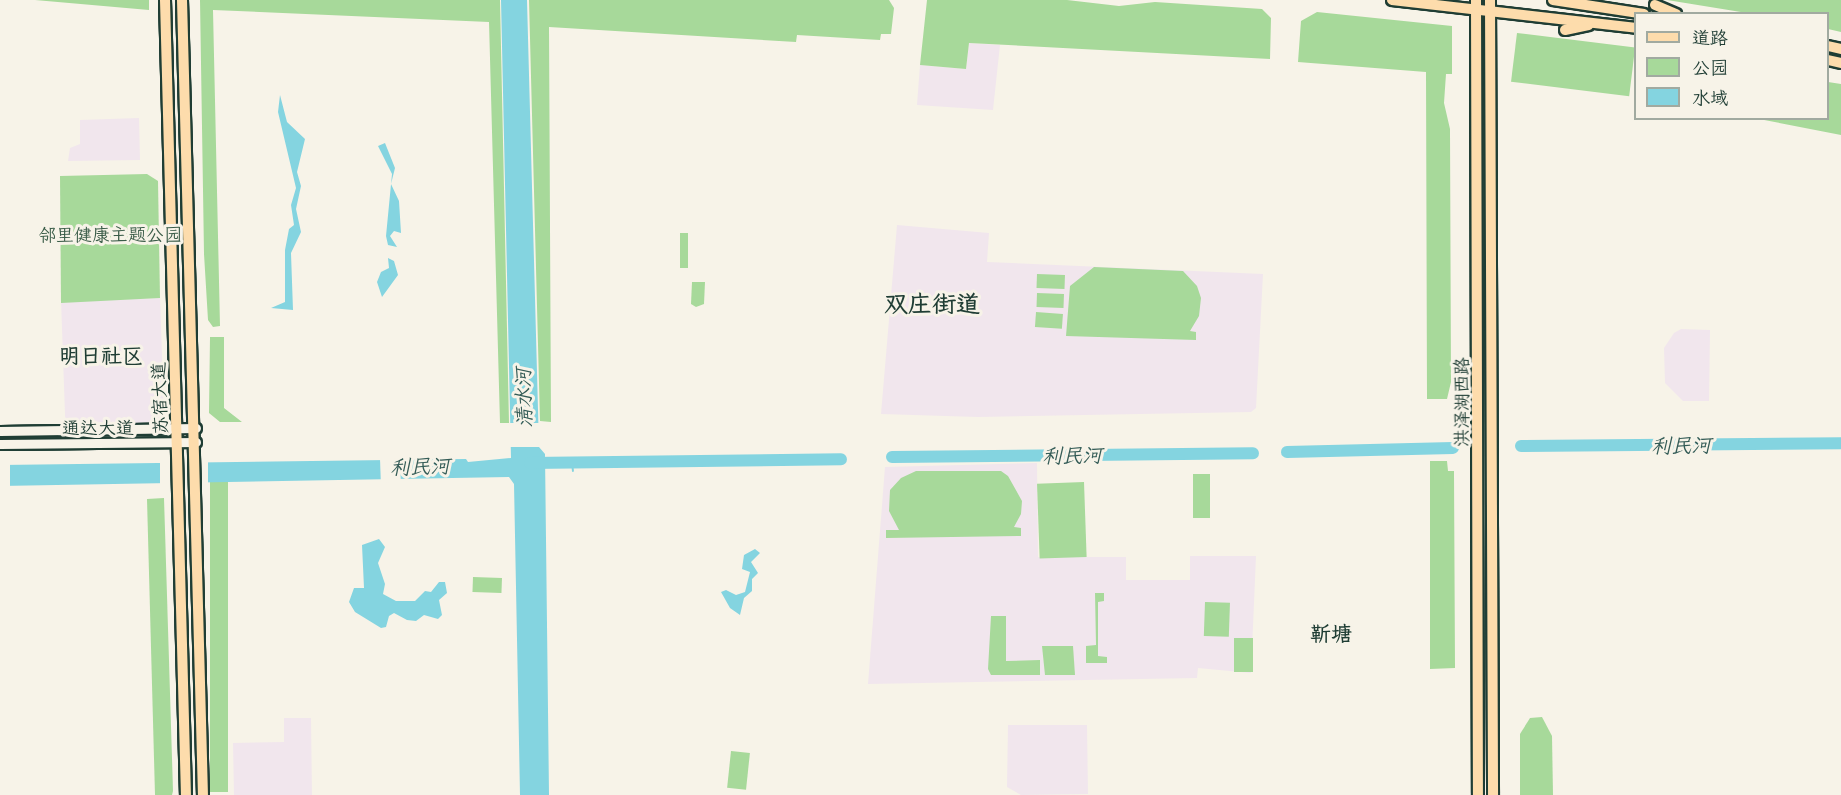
<!DOCTYPE html>
<meta charset="utf-8">
<style>
body{margin:0}
#map{position:relative;width:1841px;height:795px;overflow:hidden;background:#f7f3e8;font-family:Mali,"LXGW WenKai TC",sans-serif}
div>[style]{position:absolute}
.built>*{inset:0;background:#f1e6ed;transform-origin:0 0}
.green>*{inset:0;background:#a7d99a;transform-origin:0 0}
.water>*{inset:0;background:#84d4e0}
.pier>*{inset:0;background:#f7f3e8;transform-origin:0 0}
.stream>*{height:2px;margin:-1px;padding:0 1px;transform-origin:1px;border-radius:1px;background:#84d4e0}
.river>*{height:12px;margin:-6px;padding:0 6px;transform-origin:6px;border-radius:6px;background:#84d4e0}
.roads{filter:drop-shadow(2px 0 #1f3d34) drop-shadow(-2px 0 #1f3d34) drop-shadow(0 2px #1f3d34) drop-shadow(0 -2px #1f3d34)}
.secondary>*{height:9px;margin:-4.5px;padding:0 4.5px;transform-origin:4.5px;border-radius:4.5px;background:#f7f3e8}
.primary>*{height:10px;margin:-5px;padding:0 5px;transform-origin:5px;border-radius:5px;background:#fddcac}
span{translate:-50% -50%;white-space:nowrap;text-align:center;line-height:1.15;-webkit-text-stroke:6px #f7f3e8;paint-order:stroke}
.park-label{font-size:18px;color:#3a5c48}
.street-label{font-size:18px;color:#1f3d34}
.water-label{font-size:20px;color:#335b56;font-style:italic}
.quarter-label{font-size:21px;color:#1f3d34;font-weight:700}
.district-label{font-size:24px;color:#1f3d34;font-weight:700}
.legend{position:absolute;left:1634px;top:12px;width:195px;height:108px;box-sizing:border-box;background:#f7f3e8;border:2px solid #a1aaa0;margin:0;padding:8px 10px;list-style:none;font-size:18px;color:#1f3d34}
.legend li{display:flex;align-items:center;gap:12px;height:30px}
.legend b{width:30px;border:2px solid #a1aaa0}
</style>
<div id="map">
<div class="built">
<div style="clip-path:polygon(969px 43px,1000px 45px,993px 110px,917px 105px,920px 65px,966px 69px)"></div>
<div style="clip-path:polygon(139px 118px,140px 160px,68px 161px,70px 148px,80px 144px,80px 120px)"></div>
<div style="clip-path:polygon(897px 225px,989px 233px,987px 262px,1263px 274px,1256px 408px,1251px 412px,978px 417px,881px 414px)"></div>
<div style="left:160px;top:298px;width:124px;height:99px;rotate:88deg"></div>
<div style="clip-path:polygon(1681px 329px,1710px 330px,1709px 401px,1683px 401px,1665px 383px,1664px 348px,1674px 333px)"></div>
<div style="clip-path:polygon(1037px 463px,1038px 557px,1126px 557px,1126px 580px,1190px 580px,1190px 556px,1256px 556px,1251px 673px,1198px 668px,1197px 678px,868px 684px,885px 467px)"></div>
<div style="clip-path:polygon(284px 718px,311px 718px,312px 795px,234px 795px,233px 743px,284px 742px)"></div>
<div style="clip-path:polygon(1008px 725px,1087px 725px,1088px 794px,1021px 795px,1007px 787px)"></div>
</div>
<div class="green">
<div style="clip-path:polygon(35px 0,149px 0,149px 10px)"></div>
<div style="clip-path:polygon(200px 0,500px 0,509px 423px,500px 423px,489px 22px,213px 10px,220px 326px,213px 327px,208px 320px,204px 254px)"></div>
<div style="clip-path:polygon(529px 0,889px 0,894px 8px,891px 34px,881px 34px,880px 40px,797px 35px,796px 42px,549px 27px,551px 422px,540px 421px)"></div>
<div style="clip-path:polygon(927px 0,1067px 0,1119px 6px,1155px 2px,1262px 9px,1271px 18px,1270px 59px,969px 43px,966px 69px,920px 65px)"></div>
<div style="clip-path:polygon(1667px 0,1841px 0,1841px 32px,1828px 29px,1828px 14px,1747px 13px)"></div>
<div style="clip-path:polygon(1317px 12px,1452px 26px,1452px 74px,1446px 74px,1444px 103px,1450px 129px,1451px 382px,1447px 399px,1427px 399px,1426px 72px,1298px 62px,1301px 21px)"></div>
<div style="left:1517px;top:33px;width:119px;height:49px;rotate:7deg"></div>
<div style="clip-path:polygon(1828px 82px,1841px 84px,1841px 135px,1759px 119px,1828px 118px)"></div>
<div style="clip-path:polygon(147px 174px,158px 181px,160px 298px,61px 303px,60px 176px)"></div>
<div style="left:680px;top:233px;width:8px;height:35px"></div>
<div style="clip-path:polygon(1094px 267px,1183px 271px,1197px 286px,1201px 298px,1199px 316px,1190px 331px,1196px 332px,1196px 340px,1066px 336px,1070px 286px)"></div>
<div style="left:1037px;top:274px;width:28px;height:14px;rotate:2deg"></div>
<div style="clip-path:polygon(692px 282px,705px 282px,704px 304px,696px 307px,691px 304px)"></div>
<div style="left:1037px;top:293px;width:27px;height:14px;rotate:2deg"></div>
<div style="left:1036px;top:312px;width:27px;height:15px;rotate:4deg"></div>
<div style="clip-path:polygon(210px 337px,224px 337px,224px 408px,242px 422px,220px 422px,209px 413px)"></div>
<div style="clip-path:polygon(1430px 461px,1447px 461px,1448px 471px,1454px 471px,1455px 668px,1430px 669px)"></div>
<div style="clip-path:polygon(916px 471px,1001px 471px,1008px 476px,1022px 501px,1021px 514px,1014px 527px,1021px 528px,1021px 536px,886px 538px,886px 530px,899px 530px,889px 511px,890px 490px,901px 478px)"></div>
<div style="left:1193px;top:474px;width:17px;height:44px"></div>
<div style="left:210px;top:482px;width:18px;height:310px"></div>
<div style="left:1084px;top:482px;width:75px;height:47px;rotate:88deg"></div>
<div style="clip-path:polygon(164px 498px,173px 791px,172px 795px,155px 795px,147px 499px)"></div>
<div style="left:473px;top:577px;width:29px;height:15px;rotate:2deg"></div>
<div style="clip-path:polygon(1095px 593px,1104px 593px,1104px 601px,1098px 602px,1098px 656px,1107px 657px,1107px 663px,1086px 663px,1086px 646px,1096px 645px)"></div>
<div style="left:1205px;top:602px;width:25px;height:34px;rotate:2deg"></div>
<div style="clip-path:polygon(991px 616px,1006px 616px,1006px 661px,1040px 660px,1040px 675px,991px 675px,988px 669px)"></div>
<div style="left:1234px;top:638px;width:19px;height:34px"></div>
<div style="clip-path:polygon(1042px 646px,1073px 646px,1075px 675px,1045px 675px)"></div>
<div style="clip-path:polygon(1542px 717px,1552px 736px,1553px 795px,1520px 795px,1520px 734px,1530px 718px)"></div>
<div style="left:731px;top:751px;width:19px;height:37px;rotate:6deg"></div>
</div>
<div class="water">
<div style="clip-path:polygon(501px 0,527px 0,539px 447px,545px 454px,549px 795px,520px 795px,514px 484px,509px 477px,0 486px,0 465px,466px 459px,468px 462px,511px 458px)"></div>
<div style="clip-path:polygon(280px 95px,287px 122px,305px 139px,297px 172px,301px 186px,296px 209px,301px 232px,291px 253px,293px 310px,271px 308px,285px 302px,285px 250px,289px 229px,294px 225px,291px 205px,296px 188px,278px 112px)"></div>
<div style="clip-path:polygon(385px 143px,395px 168px,391px 184px,399px 201px,401px 233px,394px 231px,390px 236px,397px 247px,388px 245px,386px 236px,392px 174px,378px 146px)"></div>
<div style="clip-path:polygon(388px 258px,394px 261px,398px 275px,382px 297px,377px 282px,381px 272px,389px 268px)"></div>
<div style="clip-path:polygon(379px 539px,385px 547px,378px 563px,385px 584px,383px 594px,396px 601px,415px 601px,425px 591px,431px 592px,439px 582px,445px 582px,447px 593px,439px 600px,442px 615px,438px 619px,424px 615px,416px 621px,407px 620px,394px 613px,389px 616px,386px 627px,381px 628px,355px 612px,349px 602px,354px 588px,364px 588px,362px 545px)"></div>
<div style="clip-path:polygon(755px 549px,760px 553px,751px 562px,758px 573px,752px 579px,752px 591px,744px 598px,740px 615px,730px 608px,721px 592px,726px 590px,736px 595px,745px 592px,750px 572px,742px 569px,744px 555px)"></div>
</div>
<div class="pier">
<div style="left:508px;top:423px;width:34px;height:24px"></div>
<div style="left:400px;top:458px;width:24px;height:20px;rotate:88deg"></div>
<div style="left:208px;top:460px;width:25px;height:48px;rotate:90deg"></div>
<div style="left:0;top:463px;width:10px;height:26px"></div>
</div>
<div class="stream">
<div style="left:572px;top:462px;width:9px;rotate:84deg"></div>
</div>
<div class="river">
<div style="left:1521px;top:446px;width:320px;rotate:-0.5deg"></div>
<div style="left:1287px;top:452px;width:166px;rotate:-1.4deg"></div>
<div style="left:892px;top:457px;width:361px;rotate:-0.6deg"></div>
<div style="left:530px;top:463px;width:311px;rotate:-0.7deg"></div>
</div>
<div class="roads">
<div class="secondary">
<div style="left:0;top:431px;width:196px;rotate:-0.9deg"></div>
<div style="left:0;top:444px;width:196px;rotate:-0.6deg"></div>
</div>
<div class="primary">
<div style="left:165px;top:0;width:795px;rotate:88.49deg"></div>
<div style="left:182px;top:0;width:795px;rotate:88.49deg"></div>
<div style="left:1392px;top:0;width:246px;rotate:6.5deg"></div>
<div style="left:1476px;top:0;width:795px;rotate:89.86deg"></div>
<div style="left:1490px;top:0;width:795px;rotate:89.78deg"></div>
<div style="left:1553px;top:0;width:92px;rotate:8.7deg"></div>
<div style="left:1655px;top:5px;width:23px;rotate:23deg"></div>
<div style="left:1565px;top:30px;width:24px;rotate:-12deg"></div>
<div style="left:1828px;top:46px;width:13px;rotate:13deg"></div>
<div style="left:1828px;top:60px;width:13px;rotate:13deg"></div>
</div>
</div>
<div class="park-label">
<span style="left:110px;top:234px">邻里健康主题公园</span>
</div>
<div class="street-label">
<span style="left:159px;top:398px;rotate:-92deg">苏宿大道</span>
<span style="left:1461px;top:402px;rotate:-90deg">洪泽湖西路</span>
<span style="left:98px;top:427px">通达大道</span>
</div>
<div class="water-label">
<span style="left:523px;top:398px;rotate:-92deg">清水河</span>
<span style="left:1681px;top:445px;rotate:-1deg">利民河</span>
<span style="left:1072px;top:455px;rotate:-1deg">利民河</span>
<span style="left:420px;top:466px;rotate:-2deg">利民河</span>
</div>
<div class="quarter-label">
<span style="left:101px;top:355px">明日社区</span>
<span style="left:1331px;top:633px">靳塘</span>
</div>
<div class="district-label">
<span style="left:932px;top:303px">双庄街道</span>
</div>
<ul class="legend">
<li><b style="height:8px;background:#fddcac"></b>道路</li>
<li><b style="height:16px;background:#a7d99a"></b>公园</li>
<li><b style="height:16px;background:#84d4e0"></b>水域</li>
</ul>
</div>
